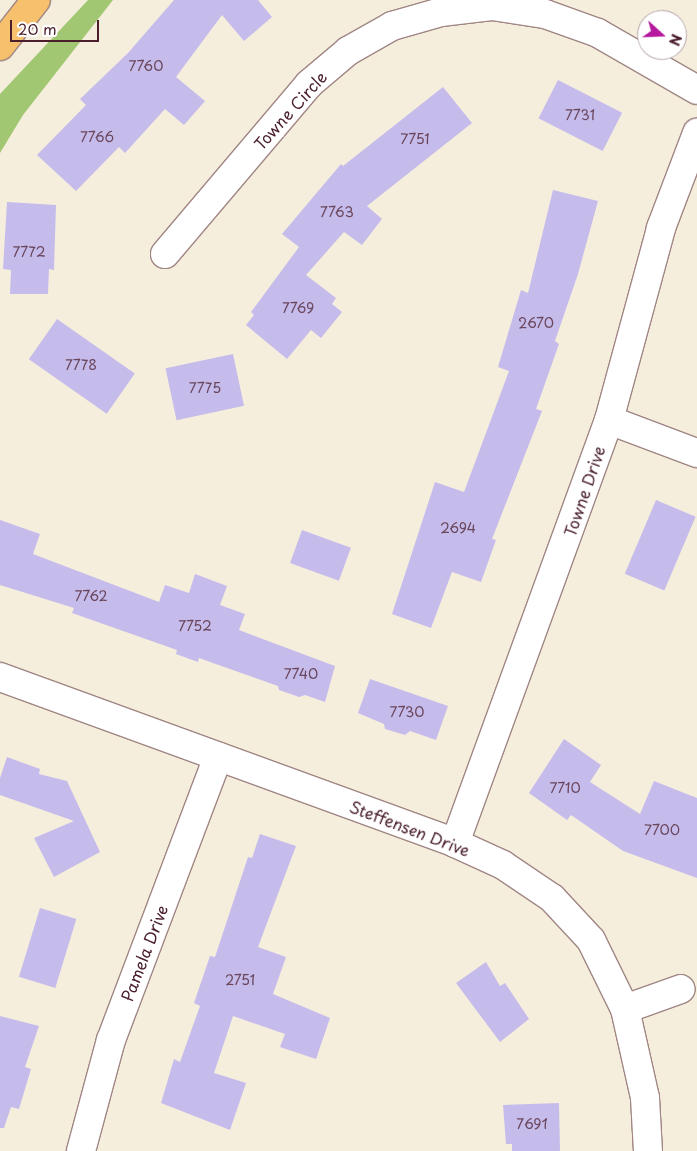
<!DOCTYPE html>
<style>
body{margin:0}
#map{position:relative;width:697px;height:1151px;overflow:hidden;background:#f5eedd;font-family:"Playpen Sans",sans-serif}
div>[style]{position:absolute}
.green>*{inset:0;background:#a2c772}
.building>*{inset:0;background:#c6bcec;transform-origin:0 0}
.roads{filter:drop-shadow(1px 0 #a08684) drop-shadow(-1px 0 #a08684) drop-shadow(0 1px #a08684) drop-shadow(0 -1px #a08684)}
.minor>*{height:28px;margin:-14px;padding:0 14px;transform-origin:14px;border-radius:14px;background:#fff}
.major>*{height:28px;margin:-14px;padding:0 14px;transform-origin:14px;border-radius:14px;background:#f7c06c}
span{translate:-50% -50%;white-space:nowrap;text-align:center;line-height:1.15;-webkit-text-stroke:5px #fff;paint-order:stroke}
.number-label{font-size:14px;color:#69465b}
.number-label span{-webkit-text-stroke-width:0}
.street-label{font-size:16px;color:#4a1f2b}
.north{position:absolute;left:637px;top:10px;width:50px;height:50px;box-sizing:border-box;background:#fff;border:1px solid #b7a5aa;border-radius:50%;rotate:110deg;font-size:14px;font-weight:700;line-height:20px;text-align:center;color:#4a1f2b}
.north::after{content:'';display:block;margin:auto;width:18px;height:22px;background:#b5179e;clip-path:polygon(50% 0,100% 100%,50% 72%,0 100%)}
.scale{position:absolute;left:10px;top:20px;width:89px;height:22px;box-sizing:border-box;border:2px solid #4a1f2b;border-top:0;padding-left:6px;font-size:15px;line-height:18px;white-space:nowrap;color:#4a1f2b;-webkit-text-stroke:4px #fff;paint-order:stroke}
</style>
<div id="map">
<div class="green">
<div style="clip-path:polygon(88px 0,113px 0,23px 115px,0 153px,0 94px)"></div>
</div>
<div class="building">
<div style="clip-path:polygon(174px 0,258px 0,272px 17px,244px 41px,222px 15px,176px 77px,205px 101px,184px 125px,165px 109px,125px 153px,119px 147px,76px 191px,37px 155px,86px 105px,80px 99px,128px 53px)"></div>
<div style="left:558px;top:80px;width:72px;height:43px;rotate:27deg"></div>
<div style="clip-path:polygon(443px 87px,472px 123px,367px 206px,382px 219px,362px 245px,344px 232px,306px 275px,336px 298px,332px 304px,342px 312px,321px 338px,311px 330px,287px 359px,246px 325px,254px 315px,251px 312px,299px 247px,282px 234px,341px 164px,343px 166px)"></div>
<div style="clip-path:polygon(553px 190px,598px 201px,578px 274px,555px 341px,559px 344px,536px 409px,542px 411px,492px 539px,496px 540px,481px 582px,452px 572px,431px 628px,392px 614px,435px 482px,464px 492px,509px 371px,498px 367px,521px 290px,528px 293px)"></div>
<div style="clip-path:polygon(7px 202px,56px 205px,54px 270px,49px 269px,48px 294px,10px 294px,11px 270px,3px 269px)"></div>
<div style="left:57px;top:319px;width:95px;height:49px;rotate:35deg"></div>
<div style="left:233px;top:354px;width:53px;height:69px;rotate:78deg"></div>
<div style="left:656px;top:500px;width:43px;height:80px;rotate:23deg"></div>
<div style="clip-path:polygon(0 520px,40px 534px,33px 554px,159px 602px,165px 585px,189px 593px,195px 574px,227px 586px,220px 605px,245px 614px,239px 630px,335px 666px,325px 702px,305px 695px,299px 697px,279px 690px,278px 686px,199px 658px,198px 662px,176px 654px,177px 650px,72px 613px,74px 608px,0 585px)"></div>
<div style="left:302px;top:530px;width:52px;height:35px;rotate:20deg"></div>
<div style="clip-path:polygon(370px 679px,448px 706px,436px 740px,410px 731px,405px 735px,385px 729px,384px 724px,358px 713px)"></div>
<div style="clip-path:polygon(564px 739px,601px 765px,590px 782px,640px 814px,654px 781px,697px 798px,697px 878px,623px 851px,571px 815px,567px 820px,529px 793px)"></div>
<div style="clip-path:polygon(7px 757px,40px 769px,39px 774px,67px 781px,100px 852px,54px 877px,34px 838px,74px 821px,0 795px,0 778px)"></div>
<div style="clip-path:polygon(260px 834px,296px 846px,258px 947px,286px 957px,273px 994px,330px 1018px,316px 1059px,280px 1047px,285px 1034px,233px 1016px,214px 1073px,246px 1083px,230px 1130px,161px 1103px,174px 1059px,180px 1062px,200px 1006px,194px 1003px,210px 956px,215px 957px,248px 857px,252px 858px)"></div>
<div style="left:40px;top:908px;width:38px;height:72px;rotate:17deg"></div>
<div style="clip-path:polygon(486px 962px,500px 986px,505px 983px,529px 1019px,500px 1042px,456px 983px)"></div>
<div style="clip-path:polygon(0 1016px,39px 1026px,25px 1067px,31px 1069px,19px 1109px,11px 1107px,4px 1128px,0 1128px)"></div>
<div style="clip-path:polygon(559px 1103px,560px 1151px,512px 1151px,512px 1144px,506px 1144px,503px 1105px)"></div>
</div>
<div class="roads">
<div class="minor">
<div style="left:165px;top:254px;width:223px;rotate:-49.7deg"></div>
<div style="left:309px;top:84px;width:51px;rotate:-40.2deg"></div>
<div style="left:348px;top:51px;width:51px;rotate:-29.6deg"></div>
<div style="left:392px;top:26px;width:51px;rotate:-15.9deg"></div>
<div style="left:441px;top:12px;width:51px;rotate:-6.7deg"></div>
<div style="left:492px;top:6px;width:54px;rotate:8.6deg"></div>
<div style="left:545px;top:14px;width:56px;rotate:19.7deg"></div>
<div style="left:598px;top:33px;width:114px;rotate:29.9deg"></div>
<div style="left:609px;top:420px;width:94px;rotate:20.6deg"></div>
<div style="left:0;top:677px;width:484px;rotate:20deg"></div>
<div style="left:455px;top:843px;width:53px;rotate:24.6deg"></div>
<div style="left:503px;top:865px;width:59px;rotate:34deg"></div>
<div style="left:552px;top:898px;width:57px;rotate:47.1deg"></div>
<div style="left:591px;top:940px;width:77px;rotate:63.8deg"></div>
<div style="left:625px;top:1009px;width:91px;rotate:77.3deg"></div>
<div style="left:645px;top:1098px;width:53px;rotate:86.8deg"></div>
<div style="left:455px;top:843px;width:450px;rotate:-70deg"></div>
<div style="left:609px;top:420px;width:199px;rotate:-74.8deg"></div>
<div style="left:661px;top:228px;width:102px;rotate:-69.2deg"></div>
<div style="left:625px;top:1009px;width:59px;rotate:-19.7deg"></div>
<div style="left:81px;top:1151px;width:115px;rotate:-74.9deg"></div>
<div style="left:111px;top:1040px;width:303px;rotate:-69.3deg"></div>
</div>
<div class="major">
<div style="left:0;top:46px;width:58px;rotate:-52deg"></div>
</div>
</div>
<div class="number-label">
<span style="left:146px;top:66px">7760</span>
<span style="left:580px;top:115px">7731</span>
<span style="left:97px;top:137px">7766</span>
<span style="left:415px;top:139px">7751</span>
<span style="left:337px;top:212px">7763</span>
<span style="left:29px;top:252px">7772</span>
<span style="left:298px;top:308px">7769</span>
<span style="left:536px;top:323px">2670</span>
<span style="left:81px;top:365px">7778</span>
<span style="left:205px;top:388px">7775</span>
<span style="left:458px;top:528px">2694</span>
<span style="left:91px;top:596px">7762</span>
<span style="left:195px;top:626px">7752</span>
<span style="left:301px;top:674px">7740</span>
<span style="left:407px;top:712px">7730</span>
<span style="left:565px;top:788px">7710</span>
<span style="left:662px;top:830px">7700</span>
<span style="left:240px;top:980px">2751</span>
<span style="left:532px;top:1124px">7691</span>
</div>
<div class="street-label">
<span style="left:290px;top:110px;rotate:-48deg">Towne Circle</span>
<span style="left:584px;top:491px;rotate:-71deg">Towne Drive</span>
<span style="left:410px;top:828px;rotate:21deg">Steffensen Drive</span>
<span style="left:144px;top:953px;rotate:-69deg">Pamela Drive</span>
</div>
<div class="north">N</div>
<div class="scale">20 m</div>
</div>
